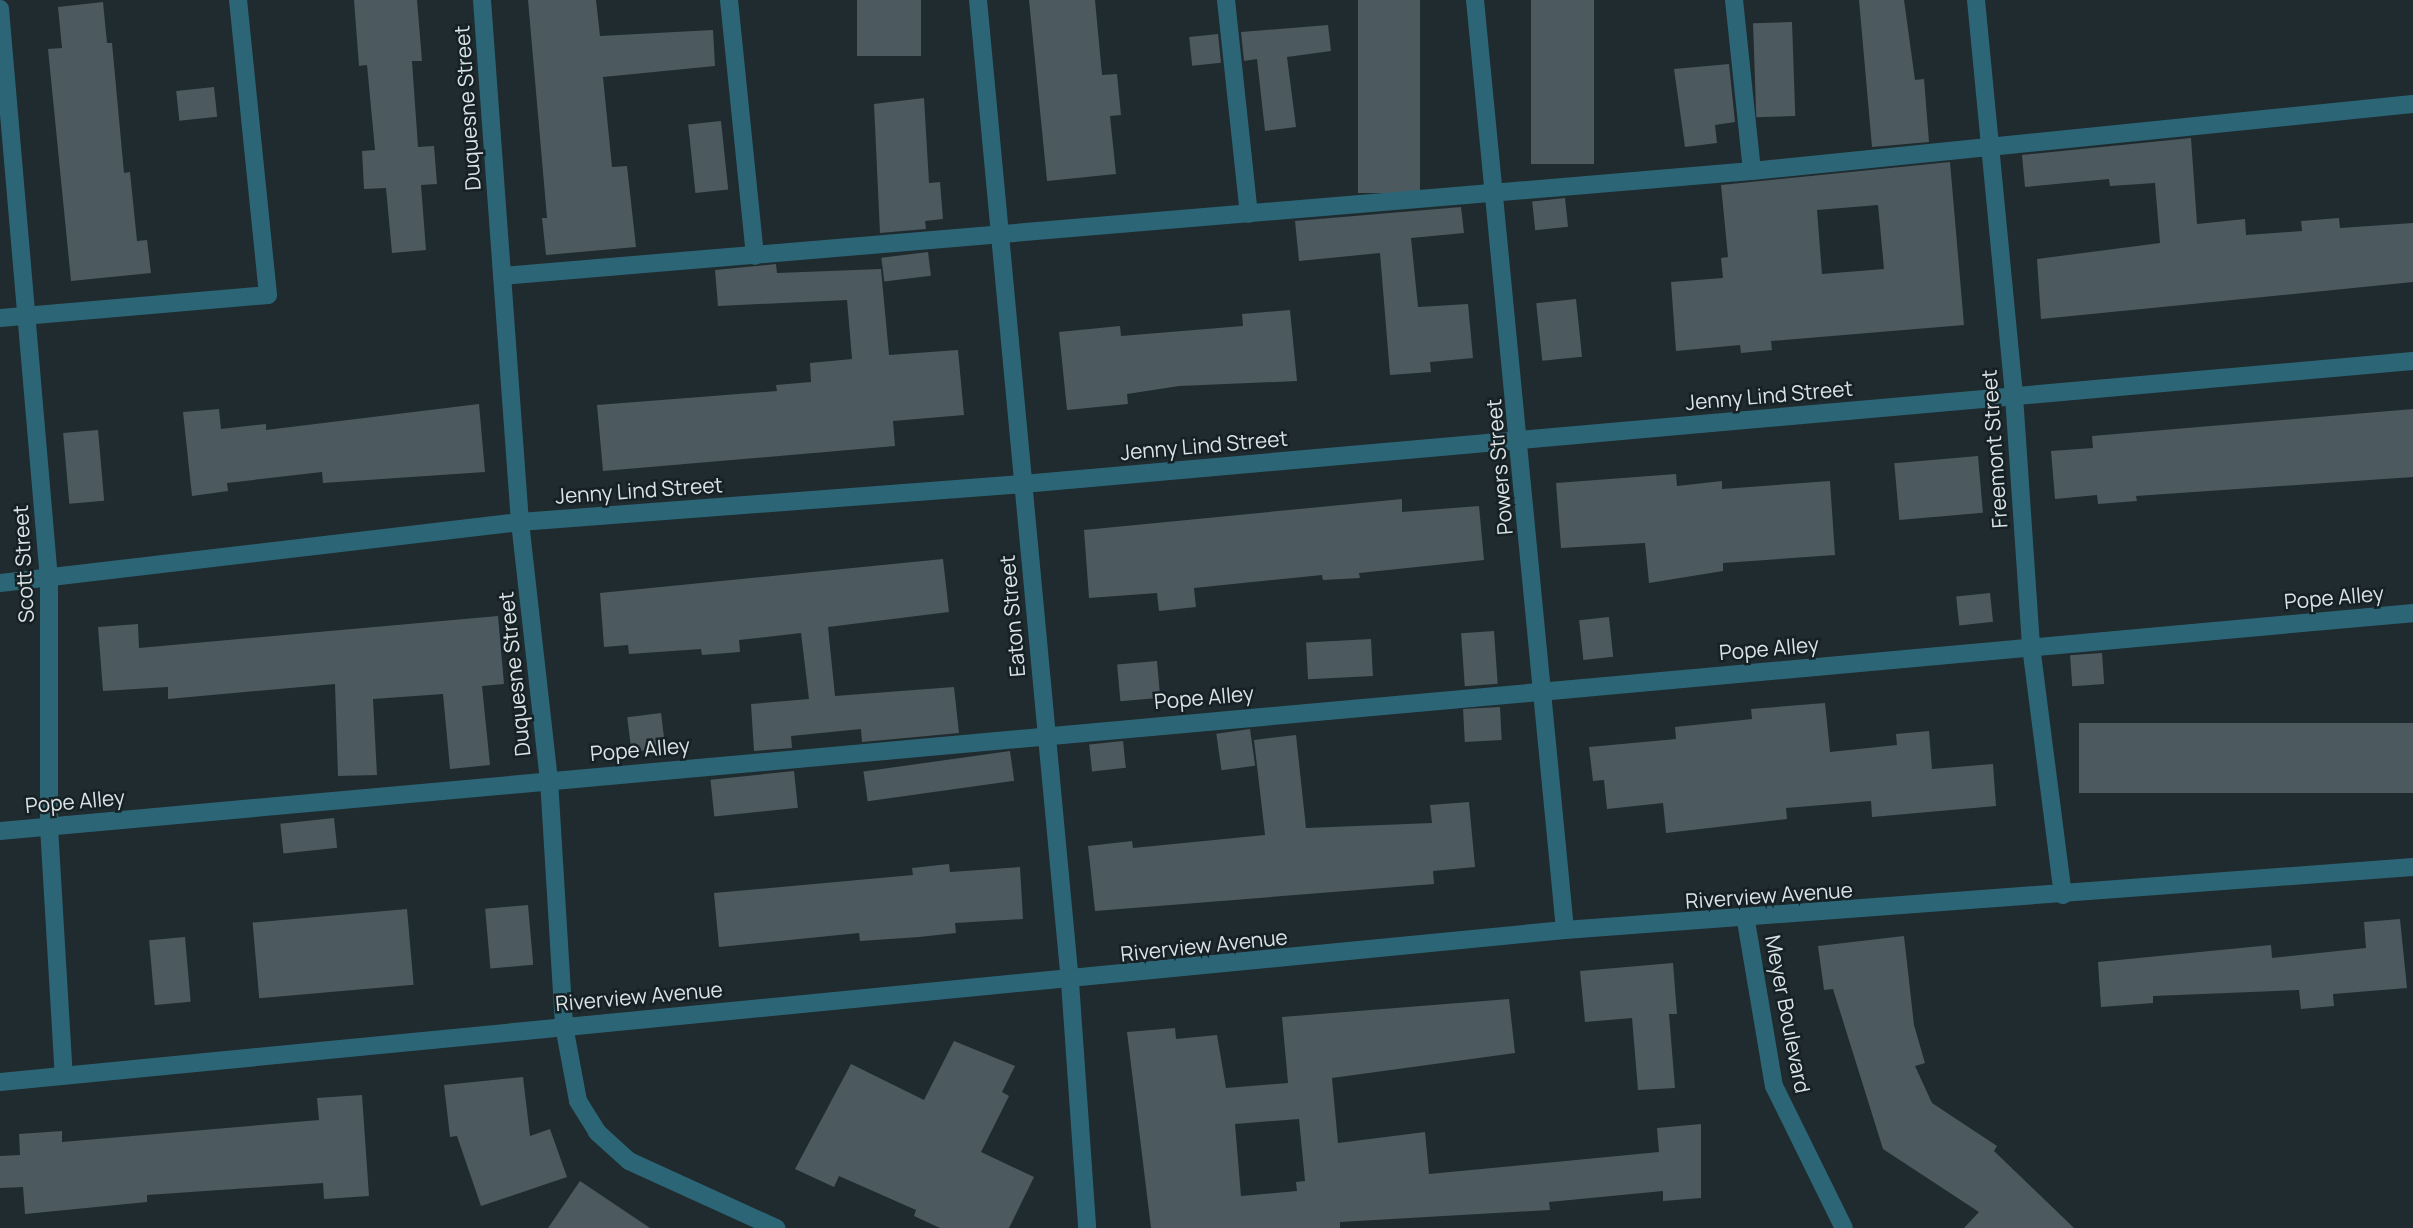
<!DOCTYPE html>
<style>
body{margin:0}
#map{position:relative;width:2413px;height:1228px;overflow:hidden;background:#1f2b2f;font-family:Manrope,sans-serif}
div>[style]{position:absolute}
.building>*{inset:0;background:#4c595e;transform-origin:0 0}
.lane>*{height:18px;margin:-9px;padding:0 9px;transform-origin:9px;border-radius:9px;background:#2c6676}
.street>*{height:18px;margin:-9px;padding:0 9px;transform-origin:9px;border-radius:9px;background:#2c6676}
span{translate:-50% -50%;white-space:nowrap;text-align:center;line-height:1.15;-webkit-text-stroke:5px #162125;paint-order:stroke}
.street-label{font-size:21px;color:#dbe3e5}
</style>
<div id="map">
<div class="building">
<div style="clip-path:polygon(354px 0,417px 0,422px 61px,412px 61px,418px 147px,434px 146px,437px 184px,421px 185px,426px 250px,392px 253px,386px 188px,364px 189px,362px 151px,375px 150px,367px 65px,359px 66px)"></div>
<div style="clip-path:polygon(528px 0,596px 0,600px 36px,713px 30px,715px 66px,603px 77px,612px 167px,627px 166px,636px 247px,546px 255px,542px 218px,547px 218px)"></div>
<div style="left:857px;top:0;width:64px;height:56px"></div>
<div style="clip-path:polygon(1029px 0,1095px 0,1102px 75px,1117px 74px,1121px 115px,1110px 116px,1116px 174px,1047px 181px)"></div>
<div style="left:1358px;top:0;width:62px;height:193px"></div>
<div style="left:1531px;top:0;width:63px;height:164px"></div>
<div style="clip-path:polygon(1859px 0,1904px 0,1915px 80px,1924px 79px,1929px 142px,1872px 147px)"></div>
<div style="clip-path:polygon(103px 2px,107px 43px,112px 43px,124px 173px,130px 172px,137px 241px,147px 240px,151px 273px,71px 281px,48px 49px,62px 48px,58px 7px)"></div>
<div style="left:1792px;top:22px;width:94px;height:39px;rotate:88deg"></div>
<div style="clip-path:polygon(1328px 25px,1331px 51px,1287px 57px,1296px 127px,1265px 131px,1257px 59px,1244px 61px,1241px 32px)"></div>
<div style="left:1218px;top:34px;width:29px;height:29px;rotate:84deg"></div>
<div style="clip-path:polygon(1729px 64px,1735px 122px,1715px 125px,1717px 143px,1685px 147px,1674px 69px)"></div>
<div style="left:214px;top:87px;width:30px;height:38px;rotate:84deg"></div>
<div style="clip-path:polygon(924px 98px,929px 183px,940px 182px,943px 219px,925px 221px,926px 229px,880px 233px,874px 104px)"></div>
<div style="left:721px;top:121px;width:69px;height:33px;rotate:84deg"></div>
<div style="clip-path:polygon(2191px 138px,2197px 224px,2245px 219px,2246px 235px,2302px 231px,2301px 221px,2339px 218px,2340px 228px,2413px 223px,2413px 282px,2041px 319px,2037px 259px,2160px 243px,2155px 183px,2110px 186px,2109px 179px,2025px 187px,2022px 155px)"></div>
<div style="clip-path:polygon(evenodd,1950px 162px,1964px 325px,1771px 341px,1772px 350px,1741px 353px,1740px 345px,1676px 351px,1671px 282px,1723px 278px,1721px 258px,1728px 257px,1721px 185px,1950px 162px,1878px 205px,1884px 269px,1822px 274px,1817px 210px,1878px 205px)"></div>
<div style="left:1565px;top:198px;width:29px;height:33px;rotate:84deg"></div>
<div style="clip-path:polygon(1461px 207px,1464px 233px,1411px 238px,1418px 307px,1468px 304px,1473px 358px,1430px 362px,1431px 372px,1390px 375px,1380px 253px,1299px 261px,1295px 221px)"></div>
<div style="left:928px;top:252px;width:24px;height:47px;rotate:83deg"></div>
<div style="clip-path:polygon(776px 264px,777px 273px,881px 269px,889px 355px,958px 350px,964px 415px,893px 421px,895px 446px,603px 471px,597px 405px,777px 391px,776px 385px,811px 382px,810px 363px,852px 359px,847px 300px,718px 306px,715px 270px)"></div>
<div style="left:1576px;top:299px;width:58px;height:40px;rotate:84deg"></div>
<div style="clip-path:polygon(1290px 310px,1297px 381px,1179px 386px,1127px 394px,1128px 404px,1067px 410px,1059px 332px,1120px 326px,1121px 336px,1243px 326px,1242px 314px)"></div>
<div style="clip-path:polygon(479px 404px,485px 472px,323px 483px,322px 472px,227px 483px,228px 491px,192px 496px,183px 412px,219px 409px,221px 429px,266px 424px,266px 430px)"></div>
<div style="clip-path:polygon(2413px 409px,2413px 477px,2136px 496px,2137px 501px,2098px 504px,2097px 495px,2055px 499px,2051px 451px,2093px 448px,2092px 436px)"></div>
<div style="left:98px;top:430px;width:71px;height:35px;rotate:85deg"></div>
<div style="left:1978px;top:456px;width:57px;height:84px;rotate:85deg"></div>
<div style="clip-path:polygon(1676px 474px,1677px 486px,1722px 481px,1722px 489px,1830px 481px,1835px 555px,1723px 563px,1723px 571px,1649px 583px,1645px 543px,1561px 548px,1556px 483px)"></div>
<div style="clip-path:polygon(1402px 499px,1402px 512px,1479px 506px,1484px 560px,1359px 573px,1360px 578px,1323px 580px,1322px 575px,1194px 588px,1196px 607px,1159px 611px,1157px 593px,1089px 598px,1084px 530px)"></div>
<div style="clip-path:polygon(943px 559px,949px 612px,828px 627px,835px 696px,954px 687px,959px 733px,862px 742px,861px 729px,791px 736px,792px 748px,754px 751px,751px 704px,809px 699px,801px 633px,739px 640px,740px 652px,702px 655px,701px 649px,629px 654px,628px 645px,604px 647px,600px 593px)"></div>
<div style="left:1990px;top:593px;width:29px;height:34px;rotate:84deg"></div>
<div style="clip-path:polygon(498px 616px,504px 684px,482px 686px,490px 765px,450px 769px,443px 694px,373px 699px,377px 775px,338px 776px,335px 684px,168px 699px,168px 687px,103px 691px,98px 627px,138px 624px,139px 648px)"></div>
<div style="left:1609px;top:617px;width:40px;height:30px;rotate:84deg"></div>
<div style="left:1494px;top:631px;width:53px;height:33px;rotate:86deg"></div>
<div style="left:1371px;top:639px;width:37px;height:65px;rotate:87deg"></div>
<div style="left:2102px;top:653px;width:31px;height:32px;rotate:86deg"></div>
<div style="left:1157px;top:661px;width:37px;height:40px;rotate:85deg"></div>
<div style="clip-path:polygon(1825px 703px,1830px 752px,1897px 745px,1896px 734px,1929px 731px,1932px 769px,1993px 764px,1996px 806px,1872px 817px,1871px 801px,1786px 808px,1787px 819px,1666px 833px,1663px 803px,1607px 809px,1604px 780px,1593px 781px,1589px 747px,1676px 739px,1675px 727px,1752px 719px,1751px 709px)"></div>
<div style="left:1500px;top:707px;width:33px;height:37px;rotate:87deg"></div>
<div style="left:661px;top:713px;width:35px;height:34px;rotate:83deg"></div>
<div style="left:2413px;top:723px;width:70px;height:334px;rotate:90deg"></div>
<div style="left:1250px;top:729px;width:37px;height:34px;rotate:82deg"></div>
<div style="clip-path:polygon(1296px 735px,1306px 828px,1432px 823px,1430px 805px,1469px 802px,1475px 867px,1433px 871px,1434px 884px,1095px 911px,1088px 846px,1132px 841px,1133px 848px,1265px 835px,1254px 740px)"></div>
<div style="left:1123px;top:741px;width:27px;height:34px;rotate:84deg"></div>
<div style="left:1010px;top:751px;width:30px;height:148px;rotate:82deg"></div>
<div style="left:794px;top:771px;width:37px;height:84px;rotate:84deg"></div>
<div style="left:334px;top:818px;width:30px;height:54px;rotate:84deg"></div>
<div style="clip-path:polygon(949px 864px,950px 872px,1020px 867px,1023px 919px,955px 923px,956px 933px,919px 937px,860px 941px,859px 933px,719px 947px,714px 893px,913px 875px,912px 868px)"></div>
<div style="left:528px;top:905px;width:60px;height:43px;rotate:85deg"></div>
<div style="left:407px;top:909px;width:76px;height:155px;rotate:85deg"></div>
<div style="clip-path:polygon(2400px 919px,2407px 988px,2333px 994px,2334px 1006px,2301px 1009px,2299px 990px,2153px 996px,2153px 1003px,2101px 1007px,2098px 962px,2271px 945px,2272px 958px,2366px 948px,2364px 922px)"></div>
<div style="clip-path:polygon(1904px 936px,1914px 1025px,1925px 1063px,1915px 1066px,1932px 1103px,1997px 1146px,1994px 1151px,2074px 1228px,1964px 1228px,1979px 1212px,1883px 1149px,1833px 989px,1824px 990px,1818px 946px)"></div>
<div style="left:185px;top:937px;width:65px;height:36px;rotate:85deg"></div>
<div style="clip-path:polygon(1673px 963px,1677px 1014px,1669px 1014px,1675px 1088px,1638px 1090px,1632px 1018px,1585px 1022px,1580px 971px)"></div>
<div style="clip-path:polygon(evenodd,1509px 999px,1515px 1053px,1332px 1078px,1338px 1143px,1425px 1132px,1429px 1174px,1659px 1152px,1657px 1128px,1701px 1124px,1701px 1198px,1663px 1201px,1663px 1191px,1549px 1202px,1550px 1210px,1340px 1222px,1340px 1228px,1151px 1228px,1127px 1032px,1175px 1028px,1176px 1039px,1217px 1035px,1226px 1088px,1288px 1083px,1282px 1017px,1509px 999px,1299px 1119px,1305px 1181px,1296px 1182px,1297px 1191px,1241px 1196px,1235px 1124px,1299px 1119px)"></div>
<div style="clip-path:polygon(954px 1041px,1015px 1066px,1002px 1092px,1009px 1096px,981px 1152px,1034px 1177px,1009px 1228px,940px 1228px,914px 1216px,916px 1210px,839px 1176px,834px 1187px,795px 1169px,851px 1064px,924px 1100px)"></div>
<div style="clip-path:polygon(523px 1077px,530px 1136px,550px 1129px,567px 1177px,481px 1206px,457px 1136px,450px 1137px,444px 1085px)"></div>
<div style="clip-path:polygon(362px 1095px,369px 1196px,324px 1199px,323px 1183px,147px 1195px,147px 1202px,25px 1214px,23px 1187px,0 1188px,0 1156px,20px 1155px,19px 1134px,62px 1131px,62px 1142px,319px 1120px,317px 1098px)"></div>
<div style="clip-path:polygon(580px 1181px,650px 1228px,548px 1228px)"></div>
</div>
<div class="lane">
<div style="left:729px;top:0;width:257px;rotate:84.2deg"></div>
<div style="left:1226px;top:0;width:215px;rotate:83.9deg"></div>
<div style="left:1752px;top:171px;width:664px;rotate:-5.79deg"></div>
<div style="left:502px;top:276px;width:1254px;rotate:-4.8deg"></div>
<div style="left:1752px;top:171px;width:172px;rotate:-96deg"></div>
<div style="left:0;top:318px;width:269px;rotate:-4.9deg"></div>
<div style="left:268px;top:295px;width:297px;rotate:-95.8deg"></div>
<div style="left:0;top:831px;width:2423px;rotate:-5.16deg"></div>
</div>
<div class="street">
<div style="left:482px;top:0;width:523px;rotate:85.84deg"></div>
<div style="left:520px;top:522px;width:260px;rotate:83.6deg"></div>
<div style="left:549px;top:780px;width:246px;rotate:86.5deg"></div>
<div style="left:564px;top:1026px;width:76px;rotate:79.4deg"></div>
<div style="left:578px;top:1101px;width:36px;rotate:58deg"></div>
<div style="left:597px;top:1132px;width:43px;rotate:42.2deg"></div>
<div style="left:629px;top:1161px;width:162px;rotate:24.5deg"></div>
<div style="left:978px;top:0;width:986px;rotate:84.65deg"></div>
<div style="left:1070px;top:982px;width:247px;rotate:86deg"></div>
<div style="left:1475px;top:0;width:934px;rotate:84.47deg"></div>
<div style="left:1976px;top:0;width:398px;rotate:84.5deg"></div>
<div style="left:2014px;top:396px;width:251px;rotate:86.1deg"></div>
<div style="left:2031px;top:646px;width:251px;rotate:82.7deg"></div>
<div style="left:0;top:9px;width:572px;rotate:85.09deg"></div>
<div style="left:49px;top:579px;width:248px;rotate:90deg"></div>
<div style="left:49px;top:827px;width:249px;rotate:86.6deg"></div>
<div style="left:0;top:583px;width:524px;rotate:-6.69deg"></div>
<div style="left:520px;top:522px;width:504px;rotate:-4.32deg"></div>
<div style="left:1023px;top:484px;width:1395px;rotate:-5.06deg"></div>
<div style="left:1746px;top:921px;width:167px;rotate:80.4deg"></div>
<div style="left:1774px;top:1086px;width:158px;rotate:63.8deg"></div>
<div style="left:0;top:1082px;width:1572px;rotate:-5.55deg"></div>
<div style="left:1565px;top:930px;width:850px;rotate:-4.25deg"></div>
</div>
<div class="street-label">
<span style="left:467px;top:108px;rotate:-94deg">Duquesne Street</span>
<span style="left:1769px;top:395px;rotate:-5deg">Jenny Lind Street</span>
<span style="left:1204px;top:445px;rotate:-5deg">Jenny Lind Street</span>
<span style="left:1994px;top:449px;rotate:-94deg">Freemont Street</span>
<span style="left:1499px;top:467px;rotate:-95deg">Powers Street</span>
<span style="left:639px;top:490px;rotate:-4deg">Jenny Lind Street</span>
<span style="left:23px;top:564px;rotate:-93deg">Scott Street</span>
<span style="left:2334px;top:597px;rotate:-5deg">Pope Alley</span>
<span style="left:1012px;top:616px;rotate:-95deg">Eaton Street</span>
<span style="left:1769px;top:648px;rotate:-5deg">Pope Alley</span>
<span style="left:514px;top:674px;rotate:-96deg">Duquesne Street</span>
<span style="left:1204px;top:697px;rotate:-5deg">Pope Alley</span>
<span style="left:640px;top:749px;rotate:-5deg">Pope Alley</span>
<span style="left:75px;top:801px;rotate:-5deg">Pope Alley</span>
<span style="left:1769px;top:895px;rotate:-4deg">Riverview Avenue</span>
<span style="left:1204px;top:945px;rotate:-6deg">Riverview Avenue</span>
<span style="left:639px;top:996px;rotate:-5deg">Riverview Avenue</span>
<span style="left:1788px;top:1014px;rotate:79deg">Meyer Boulevard</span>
</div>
</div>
